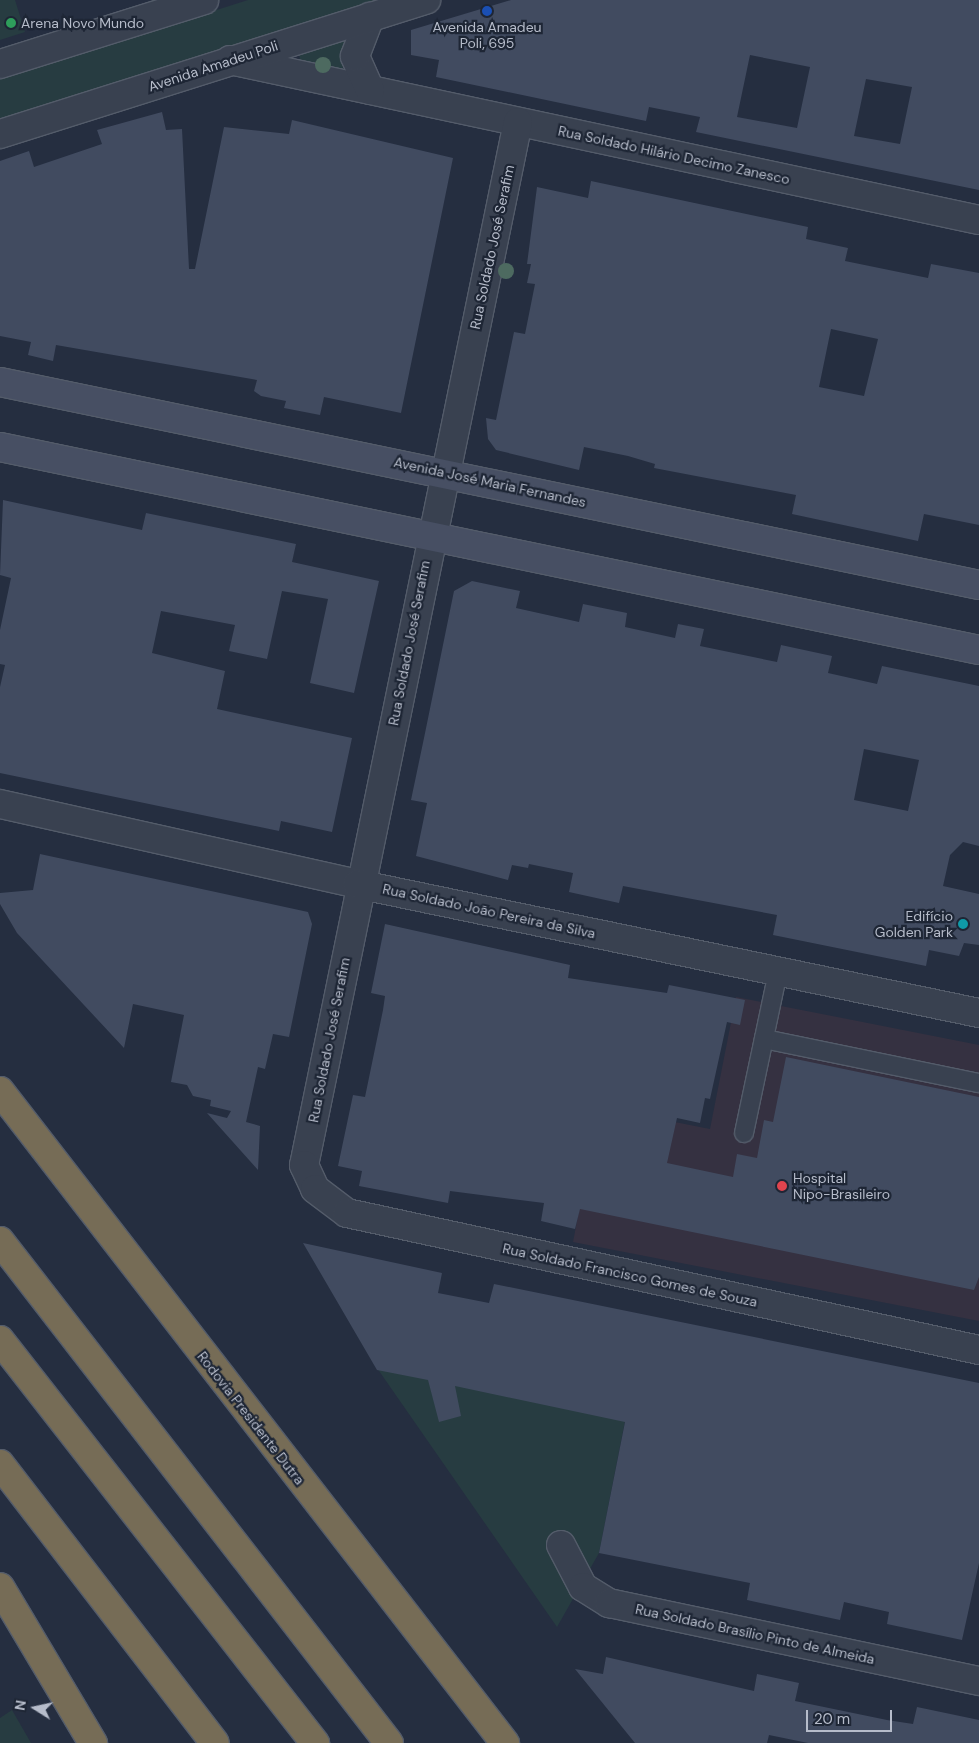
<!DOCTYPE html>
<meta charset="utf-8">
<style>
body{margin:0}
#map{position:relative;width:979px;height:1743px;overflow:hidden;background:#252e40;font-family:"DM Sans",sans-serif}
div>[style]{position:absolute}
.medical>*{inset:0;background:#353141}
.green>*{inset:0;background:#273c41}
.building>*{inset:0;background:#414b60}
.roads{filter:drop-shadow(1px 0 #545c6a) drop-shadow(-1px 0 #545c6a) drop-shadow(0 1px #545c6a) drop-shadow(0 -1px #545c6a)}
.service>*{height:18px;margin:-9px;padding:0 9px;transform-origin:9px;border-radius:9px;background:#394150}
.minor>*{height:28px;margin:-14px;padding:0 14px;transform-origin:14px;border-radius:14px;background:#394150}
.secondary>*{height:28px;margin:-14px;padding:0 14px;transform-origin:14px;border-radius:14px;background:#474f63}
.motorway>*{height:28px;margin:-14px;padding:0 14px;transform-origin:14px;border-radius:14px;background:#766c56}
.trees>*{width:16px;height:16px;margin:-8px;border-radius:50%;background:#4d6a60}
.dots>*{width:14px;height:14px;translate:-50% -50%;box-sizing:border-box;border:2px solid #1e2635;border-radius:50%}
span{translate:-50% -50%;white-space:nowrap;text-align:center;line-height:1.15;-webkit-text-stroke:4.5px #1e2635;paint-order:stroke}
.poi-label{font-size:14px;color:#b6bcca}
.left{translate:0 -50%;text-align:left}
.right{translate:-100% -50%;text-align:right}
.street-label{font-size:14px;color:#b6bcca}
.north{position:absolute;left:10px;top:1683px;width:50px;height:50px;-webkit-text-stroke:4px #1e2635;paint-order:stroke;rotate:280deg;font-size:14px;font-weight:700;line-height:20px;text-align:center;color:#b6bcca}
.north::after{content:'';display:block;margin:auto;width:18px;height:22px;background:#b6bcca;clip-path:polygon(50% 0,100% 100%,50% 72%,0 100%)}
.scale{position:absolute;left:806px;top:1710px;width:86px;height:22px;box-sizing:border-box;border:2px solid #b6bcca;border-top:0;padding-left:6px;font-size:15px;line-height:18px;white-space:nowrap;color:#b6bcca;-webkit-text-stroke:4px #1e2635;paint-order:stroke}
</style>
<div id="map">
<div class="medical">
<div style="clip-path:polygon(736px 997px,979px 1045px,979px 1321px,573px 1242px,599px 1107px,710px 1129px)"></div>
</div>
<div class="green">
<div style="clip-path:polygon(0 0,15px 0,25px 32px,0 40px)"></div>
<div style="clip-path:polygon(248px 0,383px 0,0 120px,0 79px)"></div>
<div style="clip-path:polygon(348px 35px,342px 53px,343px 72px,300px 60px,299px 50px)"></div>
<div style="clip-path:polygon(377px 1368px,625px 1421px,599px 1553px,557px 1627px)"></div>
<div style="clip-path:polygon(12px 1710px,31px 1743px,0 1743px,0 1718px)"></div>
</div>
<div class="building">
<div style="clip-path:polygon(evenodd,511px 0,979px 0,979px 190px,696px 132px,700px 117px,649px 107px,646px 121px,436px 77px,439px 60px,411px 55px,411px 30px,511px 0,750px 55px,810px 67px,797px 128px,737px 117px,750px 55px,511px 0,866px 79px,912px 87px,900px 144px,854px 136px,866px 79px)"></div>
<div style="clip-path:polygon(162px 112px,166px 130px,182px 129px,189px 269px,195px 269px,224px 127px,289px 134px,292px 120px,453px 158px,401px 413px,324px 397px,320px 415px,284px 408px,286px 401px,261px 396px,254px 391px,257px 380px,56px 345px,53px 361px,28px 355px,31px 342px,0 336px,0 161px,29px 151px,34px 167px,102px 144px,97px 130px)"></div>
<div style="clip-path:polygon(evenodd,591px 181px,808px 227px,806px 239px,848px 248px,845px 261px,928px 278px,931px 264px,979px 273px,979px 525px,924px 514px,918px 541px,792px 514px,796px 495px,654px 468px,655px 464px,628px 456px,584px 447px,579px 470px,496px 450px,488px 439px,486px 418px,496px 420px,514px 332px,525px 334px,535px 284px,527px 283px,531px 264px,527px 264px,537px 187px,588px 198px,591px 181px,831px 329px,878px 339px,864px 396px,819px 387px,831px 329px)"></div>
<div style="clip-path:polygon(3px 500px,142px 530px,146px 513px,296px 544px,292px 562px,379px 581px,354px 693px,310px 683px,328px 599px,282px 591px,267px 659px,229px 651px,235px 625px,161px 611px,152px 653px,225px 671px,217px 709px,352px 738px,332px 832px,281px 821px,279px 831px,0 773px,0 687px,5px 665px,0 664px,0 630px,11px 578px,0 575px)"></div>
<div style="clip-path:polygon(evenodd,472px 581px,520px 591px,516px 608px,579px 622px,583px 604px,627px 613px,625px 627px,675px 638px,678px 624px,704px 629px,700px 646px,777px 662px,781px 645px,832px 656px,828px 673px,877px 684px,882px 666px,979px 686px,979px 846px,963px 842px,950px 855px,943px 886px,979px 894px,979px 945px,964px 943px,959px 956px,929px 950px,926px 966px,773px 935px,777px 915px,623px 886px,619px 903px,569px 892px,573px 873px,529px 864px,528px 868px,512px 865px,508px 880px,416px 856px,427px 803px,411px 800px,424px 738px,454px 591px,472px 581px,864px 749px,919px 760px,908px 811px,854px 800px,864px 749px)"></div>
<div style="clip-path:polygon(40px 854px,308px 912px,312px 924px,289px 1037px,273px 1034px,265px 1069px,258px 1067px,246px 1122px,260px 1126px,258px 1170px,207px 1113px,227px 1118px,231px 1111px,210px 1106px,211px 1100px,193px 1096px,187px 1085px,171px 1082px,184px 1015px,133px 1004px,124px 1048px,17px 933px,0 904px,0 893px,33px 890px)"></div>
<div style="clip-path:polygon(385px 924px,570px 965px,568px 978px,667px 993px,669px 985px,745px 1000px,740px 1025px,727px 1022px,710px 1099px,705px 1098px,700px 1123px,677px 1118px,667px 1163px,733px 1177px,737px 1154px,757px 1158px,764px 1120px,773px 1122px,786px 1057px,979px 1097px,979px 1277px,974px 1290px,580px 1209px,575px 1229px,541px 1221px,544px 1203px,450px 1191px,448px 1203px,359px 1186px,362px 1171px,338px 1166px,353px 1095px,365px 1097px,383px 1010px,385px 996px,371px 993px)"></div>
<div style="clip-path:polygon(303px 1243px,442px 1273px,438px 1293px,489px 1303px,494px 1284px,979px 1383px,979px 1563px,962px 1640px,887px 1624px,889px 1612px,844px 1602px,840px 1620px,747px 1600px,750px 1583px,599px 1553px,625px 1422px,455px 1386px,461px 1416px,439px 1422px,428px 1380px,377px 1370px)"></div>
<div style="clip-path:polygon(606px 1657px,754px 1691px,757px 1674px,799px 1683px,795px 1701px,887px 1720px,913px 1724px,917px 1707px,979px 1720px,979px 1743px,808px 1743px,769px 1735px,767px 1743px,635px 1743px,575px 1669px,603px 1674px)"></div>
</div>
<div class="roads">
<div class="service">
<div style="left:764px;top:1039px;width:219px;rotate:11.6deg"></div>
<div style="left:744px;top:1133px;width:166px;rotate:-78.1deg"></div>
</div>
<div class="minor">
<div style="left:230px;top:60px;width:766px;rotate:12.06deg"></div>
<div style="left:0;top:64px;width:214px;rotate:-17.4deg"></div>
<div style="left:370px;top:90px;width:37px;rotate:-114deg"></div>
<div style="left:355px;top:56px;width:42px;rotate:-69deg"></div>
<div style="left:518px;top:122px;width:1065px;rotate:101.59deg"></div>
<div style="left:304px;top:1165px;width:26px;rotate:65deg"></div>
<div style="left:315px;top:1189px;width:40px;rotate:37deg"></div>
<div style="left:347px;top:1213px;width:647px;rotate:12.23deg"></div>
<div style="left:0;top:134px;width:447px;rotate:-17.5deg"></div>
<div style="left:0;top:804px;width:366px;rotate:12.6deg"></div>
<div style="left:357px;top:884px;width:635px;rotate:11.72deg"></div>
<div style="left:561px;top:1545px;width:47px;rotate:62.4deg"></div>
<div style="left:583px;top:1587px;width:31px;rotate:32deg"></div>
<div style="left:609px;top:1603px;width:378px;rotate:11.9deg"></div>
</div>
<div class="secondary">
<div style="left:0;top:382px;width:1000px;rotate:11.71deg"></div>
<div style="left:0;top:447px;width:1000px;rotate:11.71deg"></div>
</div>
<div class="motorway">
<div style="left:0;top:1091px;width:825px;rotate:52.24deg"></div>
<div style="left:0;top:1241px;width:635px;rotate:52.23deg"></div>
<div style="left:0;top:1340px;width:512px;rotate:51.99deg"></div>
<div style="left:0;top:1464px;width:352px;rotate:52.4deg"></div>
<div style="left:0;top:1587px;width:182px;rotate:59.2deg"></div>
</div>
</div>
<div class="trees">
<div style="left:323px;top:65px"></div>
<div style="left:506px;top:271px"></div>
</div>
<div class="dots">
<div style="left:487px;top:11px;background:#1a4fb4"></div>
<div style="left:11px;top:23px;background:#2e9e5b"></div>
<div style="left:963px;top:924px;background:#0f9aa8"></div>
<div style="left:782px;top:1186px;background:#e0444e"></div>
</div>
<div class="poi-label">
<span class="left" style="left:21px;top:23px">Arena Novo Mundo</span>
<span style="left:487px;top:35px">Avenida Amadeu<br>Poli, 695</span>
<span class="right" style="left:953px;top:924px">Edifício<br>Golden Park</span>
<span class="left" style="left:793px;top:1186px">Hospital<br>Nipo-Brasileiro</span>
</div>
<div class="street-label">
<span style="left:213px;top:66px;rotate:-18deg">Avenida Amadeu Poli</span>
<span style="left:674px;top:155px;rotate:12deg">Rua Soldado Hilário Decimo Zanesco</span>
<span style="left:492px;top:247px;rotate:-78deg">Rua Soldado José Serafim</span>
<span style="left:490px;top:482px;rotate:12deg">Avenida José Maria Fernandes</span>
<span style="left:409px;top:643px;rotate:-79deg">Rua Soldado José Serafim</span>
<span style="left:489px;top:911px;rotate:12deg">Rua Soldado João Pereira da Silva</span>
<span style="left:329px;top:1040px;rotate:-79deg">Rua Soldado José Serafim</span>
<span style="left:630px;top:1275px;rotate:12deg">Rua Soldado Francisco Gomes de Souza</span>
<span style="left:251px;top:1418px;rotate:52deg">Rodovia Presidente Dutra</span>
<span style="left:755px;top:1634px;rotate:12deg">Rua Soldado Brasílio Pinto de Almeida</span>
</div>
<div class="north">N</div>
<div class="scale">20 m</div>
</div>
